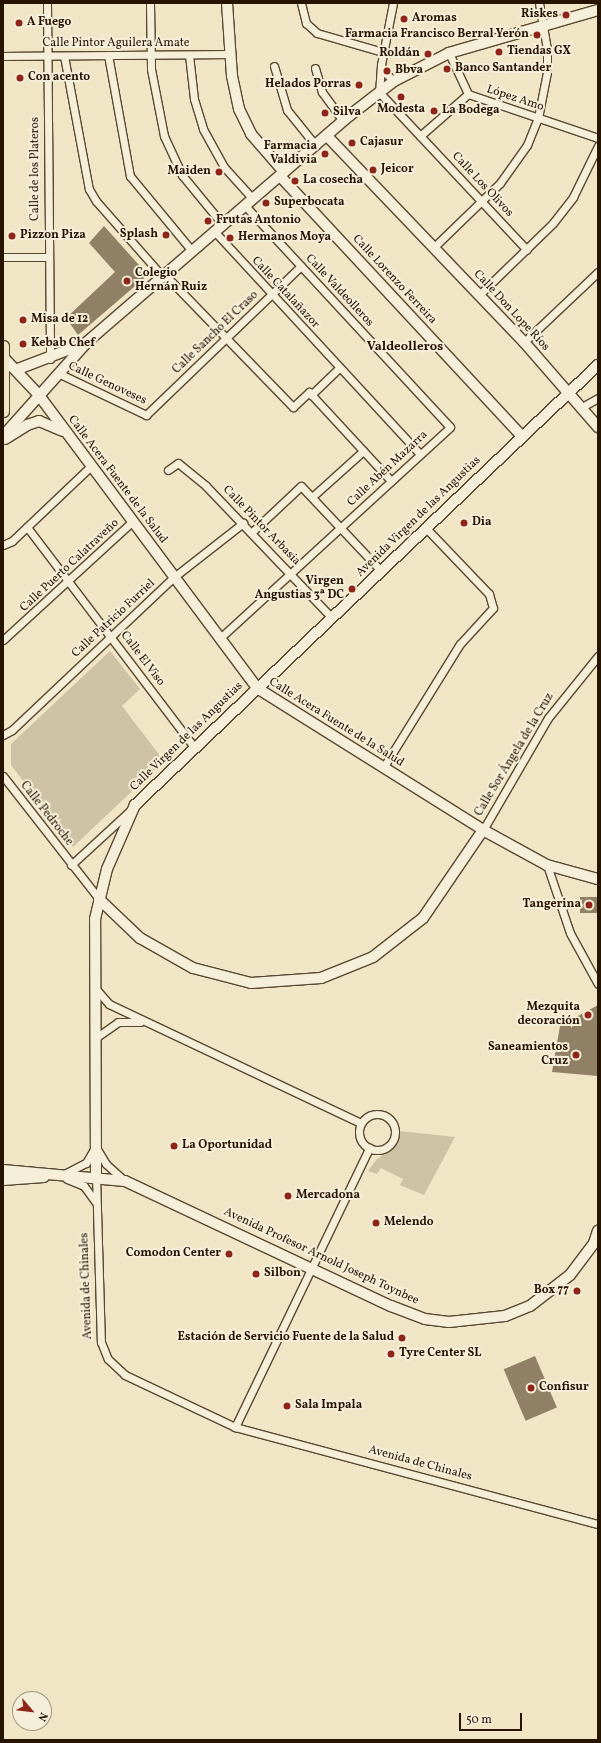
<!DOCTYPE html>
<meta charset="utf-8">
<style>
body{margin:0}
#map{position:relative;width:601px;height:1743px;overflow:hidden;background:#f0e6c5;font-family:Vollkorn,serif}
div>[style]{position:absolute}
.green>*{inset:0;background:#cec2a4}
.building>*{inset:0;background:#908166;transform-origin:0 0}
.roads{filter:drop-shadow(1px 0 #594831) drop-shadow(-1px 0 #594831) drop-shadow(0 1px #594831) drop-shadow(0 -1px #594831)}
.street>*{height:7px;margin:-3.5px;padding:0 3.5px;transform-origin:3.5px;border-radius:3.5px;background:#f5efd9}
.street>.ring{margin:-3.5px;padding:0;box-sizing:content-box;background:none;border:7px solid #f5efd9;border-radius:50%}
.secondary>*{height:10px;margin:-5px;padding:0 5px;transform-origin:5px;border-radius:5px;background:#f5efd9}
.primary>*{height:11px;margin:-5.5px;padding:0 5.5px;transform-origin:5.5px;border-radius:5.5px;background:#f0e6c5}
.dots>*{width:11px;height:11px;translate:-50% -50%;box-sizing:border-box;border:2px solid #f5efd9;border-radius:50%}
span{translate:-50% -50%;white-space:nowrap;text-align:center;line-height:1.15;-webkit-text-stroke:4px #f5efd9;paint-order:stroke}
.poi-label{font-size:12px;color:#271400;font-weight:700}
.right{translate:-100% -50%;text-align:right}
.left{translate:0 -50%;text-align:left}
.street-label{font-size:12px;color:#271400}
.neighbourhood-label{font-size:13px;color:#271400;font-weight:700}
.frame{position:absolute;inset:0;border:4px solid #271400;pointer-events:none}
.north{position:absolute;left:12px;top:1691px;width:40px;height:40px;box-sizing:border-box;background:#f5efd9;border:1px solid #a39782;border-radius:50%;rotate:118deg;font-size:11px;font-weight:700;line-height:16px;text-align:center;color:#271400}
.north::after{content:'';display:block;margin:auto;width:14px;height:18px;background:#8f2418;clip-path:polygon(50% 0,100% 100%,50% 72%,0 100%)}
.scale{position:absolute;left:459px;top:1713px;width:63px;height:18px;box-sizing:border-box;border:2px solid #271400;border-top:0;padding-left:5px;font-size:12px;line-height:14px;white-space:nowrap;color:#271400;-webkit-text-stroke:3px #f5efd9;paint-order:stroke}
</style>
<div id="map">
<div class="green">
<div style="clip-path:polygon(110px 651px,140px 689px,122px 706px,164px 761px,73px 847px,11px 765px,11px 744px)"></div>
<div style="clip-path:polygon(400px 1131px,455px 1137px,424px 1195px,400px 1185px,403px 1179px,381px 1168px,377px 1174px,368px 1171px,377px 1159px,395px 1147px)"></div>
</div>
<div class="building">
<div style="clip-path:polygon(104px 226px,148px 275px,78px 335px,66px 318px,115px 272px,89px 243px)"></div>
<div style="left:598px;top:897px;width:16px;height:18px;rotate:90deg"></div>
<div style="clip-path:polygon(598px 1005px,598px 1076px,552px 1072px,560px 1026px)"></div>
<div style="left:535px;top:1356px;width:56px;height:34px;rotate:67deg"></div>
</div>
<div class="roads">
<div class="street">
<div style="left:47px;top:3px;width:356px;rotate:89.5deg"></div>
<div style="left:150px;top:3px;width:66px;rotate:89.1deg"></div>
<div style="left:151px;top:69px;width:68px;rotate:79deg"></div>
<div style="left:164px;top:136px;width:43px;rotate:65.2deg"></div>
<div style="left:182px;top:175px;width:65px;rotate:50.6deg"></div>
<div style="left:301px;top:3px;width:21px;rotate:76deg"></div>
<div style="left:306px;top:23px;width:15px;rotate:42deg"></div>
<div style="left:317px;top:33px;width:69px;rotate:16.1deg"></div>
<div style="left:393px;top:3px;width:63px;rotate:101deg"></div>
<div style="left:381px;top:65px;width:8px;rotate:67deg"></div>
<div style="left:384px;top:72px;width:13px;rotate:42deg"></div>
<div style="left:449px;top:53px;width:45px;rotate:65.1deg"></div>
<div style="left:468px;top:94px;width:137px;rotate:18.7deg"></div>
<div style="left:108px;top:55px;width:123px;rotate:79.7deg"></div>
<div style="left:130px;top:176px;width:97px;rotate:50.4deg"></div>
<div style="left:189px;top:55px;width:44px;rotate:83.5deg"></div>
<div style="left:194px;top:99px;width:31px;rotate:73deg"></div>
<div style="left:203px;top:129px;width:43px;rotate:61.1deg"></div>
<div style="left:224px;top:167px;width:43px;rotate:47.8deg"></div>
<div style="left:3px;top:56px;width:227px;rotate:-0.5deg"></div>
<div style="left:64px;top:56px;width:135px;rotate:79.4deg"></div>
<div style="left:89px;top:189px;width:14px;rotate:60deg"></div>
<div style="left:96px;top:201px;width:101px;rotate:48.6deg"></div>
<div style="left:381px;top:65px;width:27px;rotate:94deg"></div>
<div style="left:379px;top:92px;width:216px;rotate:46.9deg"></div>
<div style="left:274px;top:66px;width:46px;rotate:73.5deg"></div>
<div style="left:287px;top:110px;width:46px;rotate:51.1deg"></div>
<div style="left:315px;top:68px;width:25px;rotate:74deg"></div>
<div style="left:322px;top:92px;width:36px;rotate:54deg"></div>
<div style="left:420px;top:136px;width:64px;rotate:-41.2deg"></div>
<div style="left:215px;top:232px;width:302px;rotate:47.3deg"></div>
<div style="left:433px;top:248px;width:93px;rotate:-44.1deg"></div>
<div style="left:500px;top:183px;width:47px;rotate:-54.6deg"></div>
<div style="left:527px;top:145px;width:29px;rotate:-68deg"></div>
<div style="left:538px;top:118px;width:47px;rotate:-78.9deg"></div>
<div style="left:547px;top:72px;width:23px;rotate:-90deg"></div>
<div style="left:547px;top:49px;width:47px;rotate:-99.9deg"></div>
<div style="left:3px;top:257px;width:45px"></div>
<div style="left:165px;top:275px;width:184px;rotate:45.9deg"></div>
<div style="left:293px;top:407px;width:22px;rotate:-43deg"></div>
<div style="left:309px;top:392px;width:121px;rotate:47.3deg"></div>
<div style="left:479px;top:295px;width:103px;rotate:-44.2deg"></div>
<div style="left:553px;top:223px;width:33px;rotate:-52deg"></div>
<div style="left:573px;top:197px;width:57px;rotate:-63.9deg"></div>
<div style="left:524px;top:342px;width:102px;rotate:-43.4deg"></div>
<div style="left:58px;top:373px;width:98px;rotate:25.5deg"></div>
<div style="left:146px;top:415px;width:215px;rotate:-43.9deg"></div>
<div style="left:311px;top:395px;width:39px;rotate:-44deg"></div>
<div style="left:580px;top:408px;width:21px;rotate:-29deg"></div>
<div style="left:168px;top:470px;width:12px;rotate:-35deg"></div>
<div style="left:178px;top:463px;width:36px;rotate:39deg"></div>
<div style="left:206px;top:486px;width:182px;rotate:46.3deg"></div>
<div style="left:312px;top:497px;width:69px;rotate:-42deg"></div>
<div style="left:27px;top:527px;width:278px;rotate:52.8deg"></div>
<div style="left:252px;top:532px;width:67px;rotate:-43.2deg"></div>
<div style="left:301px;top:486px;width:117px;rotate:46.7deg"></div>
<div style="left:3px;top:545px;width:10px;rotate:-24deg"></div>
<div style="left:12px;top:541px;width:108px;rotate:-43.5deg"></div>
<div style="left:220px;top:638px;width:312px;rotate:-42.5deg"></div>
<div style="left:450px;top:427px;width:301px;rotate:-132.8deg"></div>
<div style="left:3px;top:640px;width:175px;rotate:-42.5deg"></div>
<div style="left:3px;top:735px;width:10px;rotate:-29deg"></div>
<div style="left:12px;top:730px;width:223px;rotate:-43.4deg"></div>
<div style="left:174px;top:577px;width:88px;rotate:-38deg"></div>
<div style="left:383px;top:768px;width:146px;rotate:-58.2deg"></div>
<div style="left:460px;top:644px;width:49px;rotate:-47.5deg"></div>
<div style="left:493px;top:608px;width:15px;rotate:-106deg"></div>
<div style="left:489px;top:594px;width:91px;rotate:-133.7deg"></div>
<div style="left:3px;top:776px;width:156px;rotate:52deg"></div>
<div style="left:483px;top:830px;width:129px;rotate:-59.9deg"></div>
<div style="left:548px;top:718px;width:80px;rotate:-51.1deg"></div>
<div style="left:71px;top:865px;width:84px;rotate:-42.6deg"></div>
<div style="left:547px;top:865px;width:72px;rotate:71.3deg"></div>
<div style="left:570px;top:933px;width:58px;rotate:61.2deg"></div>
<div style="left:96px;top:989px;width:20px;rotate:49deg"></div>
<div style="left:109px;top:1004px;width:279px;rotate:25.3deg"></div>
<div style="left:94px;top:1039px;width:29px;rotate:-35deg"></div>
<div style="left:118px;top:1022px;width:22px"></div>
<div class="ring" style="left:359px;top:1114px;width:29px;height:29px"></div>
<div style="left:97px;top:1149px;width:17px;rotate:59deg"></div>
<div style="left:106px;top:1164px;width:25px;rotate:42deg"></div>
<div style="left:64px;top:1174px;width:25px;rotate:-27deg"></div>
<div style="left:86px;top:1163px;width:16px;rotate:-60deg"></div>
<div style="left:96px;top:1176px;width:166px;rotate:88.3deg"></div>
<div style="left:101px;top:1342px;width:18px;rotate:68deg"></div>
<div style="left:108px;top:1359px;width:23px;rotate:43deg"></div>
<div style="left:125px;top:1375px;width:122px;rotate:25.3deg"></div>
<div style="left:235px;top:1427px;width:376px;rotate:15deg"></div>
<div style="left:67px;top:1179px;width:18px;rotate:22deg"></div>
<div style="left:84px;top:1186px;width:19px;rotate:54deg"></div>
<div style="left:235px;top:1427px;width:310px;rotate:-64.3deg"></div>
</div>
<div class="secondary">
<div style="left:227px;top:3px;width:73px;rotate:86.1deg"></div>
<div style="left:232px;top:76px;width:34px;rotate:78deg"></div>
<div style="left:239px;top:109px;width:28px;rotate:64deg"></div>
<div style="left:251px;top:134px;width:50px;rotate:49deg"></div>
<div style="left:327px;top:136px;width:285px;rotate:46.3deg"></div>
<div style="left:524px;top:342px;width:113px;rotate:49deg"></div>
<div style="left:280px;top:176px;width:355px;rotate:47.1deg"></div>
<div style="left:4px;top:358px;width:50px;rotate:46.6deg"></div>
<div style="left:38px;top:394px;width:367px;rotate:53.3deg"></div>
<div style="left:257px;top:688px;width:267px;rotate:32.1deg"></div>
<div style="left:483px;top:830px;width:73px;rotate:28.7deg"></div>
<div style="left:547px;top:865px;width:53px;rotate:15.4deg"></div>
<div style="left:18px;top:369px;width:70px;rotate:-21deg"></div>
<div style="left:3px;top:436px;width:126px;rotate:-48.2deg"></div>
<div style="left:87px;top:342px;width:346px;rotate:-40.8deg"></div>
<div style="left:349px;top:116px;width:57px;rotate:-37.9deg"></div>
<div style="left:394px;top:81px;width:62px;rotate:-27deg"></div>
<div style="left:449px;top:53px;width:155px;rotate:-16.1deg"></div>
<div style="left:5px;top:439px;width:26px;rotate:-32deg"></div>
<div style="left:27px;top:425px;width:13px;rotate:-18deg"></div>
<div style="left:39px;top:421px;width:25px;rotate:23deg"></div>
<div style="left:99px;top:899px;width:57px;rotate:43.6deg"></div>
<div style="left:140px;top:938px;width:61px;rotate:29.5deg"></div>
<div style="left:193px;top:968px;width:60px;rotate:14.5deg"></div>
<div style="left:251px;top:983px;width:70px;rotate:-4.1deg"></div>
<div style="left:321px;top:978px;width:56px;rotate:-22deg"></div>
<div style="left:373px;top:957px;width:63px;rotate:-38deg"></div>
<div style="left:423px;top:918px;width:107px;rotate:-55.7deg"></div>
<div style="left:3px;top:1170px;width:122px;rotate:5.2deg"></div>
<div style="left:125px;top:1181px;width:294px;rotate:25.2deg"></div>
<div style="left:391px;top:1306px;width:36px;rotate:21deg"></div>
<div style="left:425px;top:1319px;width:24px;rotate:7deg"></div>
<div style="left:449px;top:1322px;width:56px;rotate:-6.1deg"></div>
<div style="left:505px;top:1316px;width:27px;rotate:-22deg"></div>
<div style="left:530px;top:1306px;width:51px;rotate:-37.8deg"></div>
<div style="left:570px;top:1275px;width:40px;rotate:-53deg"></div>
<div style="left:594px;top:1243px;width:13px;rotate:-72deg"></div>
<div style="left:96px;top:1176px;width:257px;rotate:-90.2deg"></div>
<div style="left:95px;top:919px;width:51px;rotate:-76.5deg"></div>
<div style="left:107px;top:869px;width:70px;rotate:-66.4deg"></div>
<div style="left:135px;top:805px;width:639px;rotate:-43.54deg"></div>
<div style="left:3px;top:1180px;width:41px;rotate:-4.2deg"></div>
</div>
<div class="primary">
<div style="left:3px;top:346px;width:65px;rotate:90deg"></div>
</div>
</div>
<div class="dots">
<div style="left:566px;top:15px;background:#8f2418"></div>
<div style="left:404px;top:19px;background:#8f2418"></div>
<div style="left:19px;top:23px;background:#8f2418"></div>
<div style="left:537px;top:35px;background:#8f2418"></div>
<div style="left:499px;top:52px;background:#8f2418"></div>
<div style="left:428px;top:54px;background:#8f2418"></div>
<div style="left:447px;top:69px;background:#8f2418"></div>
<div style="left:387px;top:71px;background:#8f2418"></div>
<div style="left:20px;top:78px;background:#8f2418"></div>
<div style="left:359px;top:85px;background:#8f2418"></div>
<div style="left:401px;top:97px;background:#8f2418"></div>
<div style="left:434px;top:111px;background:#8f2418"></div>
<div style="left:325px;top:113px;background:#8f2418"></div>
<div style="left:352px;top:143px;background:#8f2418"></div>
<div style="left:325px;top:154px;background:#8f2418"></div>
<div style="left:373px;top:170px;background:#8f2418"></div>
<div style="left:219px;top:172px;background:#8f2418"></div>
<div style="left:295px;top:181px;background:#8f2418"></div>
<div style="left:266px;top:203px;background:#8f2418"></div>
<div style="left:208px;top:221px;background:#8f2418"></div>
<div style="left:166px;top:235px;background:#8f2418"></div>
<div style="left:12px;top:236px;background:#8f2418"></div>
<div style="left:230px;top:238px;background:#8f2418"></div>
<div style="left:127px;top:281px;background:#8f2418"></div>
<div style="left:23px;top:320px;background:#8f2418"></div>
<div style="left:23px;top:344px;background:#8f2418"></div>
<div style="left:464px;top:523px;background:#8f2418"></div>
<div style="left:352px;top:589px;background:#8f2418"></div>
<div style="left:589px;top:905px;background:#8f2418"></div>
<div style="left:588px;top:1015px;background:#8f2418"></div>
<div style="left:576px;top:1055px;background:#8f2418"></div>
<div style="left:174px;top:1146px;background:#8f2418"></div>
<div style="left:288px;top:1196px;background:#8f2418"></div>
<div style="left:376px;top:1223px;background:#8f2418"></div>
<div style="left:229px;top:1254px;background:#8f2418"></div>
<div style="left:256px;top:1274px;background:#8f2418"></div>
<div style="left:577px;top:1291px;background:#8f2418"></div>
<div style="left:402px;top:1338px;background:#8f2418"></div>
<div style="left:391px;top:1354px;background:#8f2418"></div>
<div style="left:531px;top:1388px;background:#8f2418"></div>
<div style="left:287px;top:1406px;background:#8f2418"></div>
</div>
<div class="poi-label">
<span class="right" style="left:558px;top:15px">Riskes</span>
<span class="left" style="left:412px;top:19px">Aromas</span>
<span class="left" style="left:27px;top:23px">A Fuego</span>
<span class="right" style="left:529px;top:35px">Farmacia Francisco Berral Yerón</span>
<span class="left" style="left:507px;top:52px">Tiendas GX</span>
<span class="right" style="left:420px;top:54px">Roldán</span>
<span class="left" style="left:455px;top:69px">Banco Santander</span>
<span class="left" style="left:395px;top:71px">Bbva</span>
<span class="left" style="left:28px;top:78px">Con acento</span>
<span class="right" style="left:351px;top:85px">Helados Porras</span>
<span style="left:401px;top:110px">Modesta</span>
<span class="left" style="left:442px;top:111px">La Bodega</span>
<span class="left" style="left:333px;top:113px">Silva</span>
<span class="left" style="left:360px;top:143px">Cajasur</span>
<span class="right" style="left:317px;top:154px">Farmacia<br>Valdivia</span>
<span class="left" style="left:381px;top:170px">Jeicor</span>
<span class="right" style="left:211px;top:172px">Maiden</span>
<span class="left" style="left:303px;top:181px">La cosecha</span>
<span class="left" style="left:274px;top:203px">Superbocata</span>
<span class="left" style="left:216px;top:221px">Frutas Antonio</span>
<span class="right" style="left:158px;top:235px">Splash</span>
<span class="left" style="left:20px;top:236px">Pizzon Piza</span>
<span class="left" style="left:238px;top:238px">Hermanos Moya</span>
<span class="left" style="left:135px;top:281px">Colegio<br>Hernán Ruiz</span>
<span class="left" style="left:31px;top:320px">Misa de 12</span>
<span class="left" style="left:31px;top:344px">Kebab Chef</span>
<span class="left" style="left:472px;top:523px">Dia</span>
<span class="right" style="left:344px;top:589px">Virgen<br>Angustias 3ª DC</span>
<span class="right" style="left:581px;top:905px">Tangerina</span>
<span class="right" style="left:580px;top:1015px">Mezquita<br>decoración</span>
<span class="right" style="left:568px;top:1055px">Saneamientos<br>Cruz</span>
<span class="left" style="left:182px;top:1146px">La Oportunidad</span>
<span class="left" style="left:296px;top:1196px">Mercadona</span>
<span class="left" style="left:384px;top:1223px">Melendo</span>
<span class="right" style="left:221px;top:1254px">Comodon Center</span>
<span class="left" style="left:264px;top:1274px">Silbon</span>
<span class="right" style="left:569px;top:1291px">Box 77</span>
<span class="right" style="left:394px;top:1338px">Estación de Servicio Fuente de la Salud</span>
<span class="left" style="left:399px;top:1354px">Tyre Center SL</span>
<span class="left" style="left:539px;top:1388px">Confisur</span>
<span class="left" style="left:295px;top:1406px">Sala Impala</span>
</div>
<div class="street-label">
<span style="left:116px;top:44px">Calle Pintor Aguilera Amate</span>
<span style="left:515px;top:99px;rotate:18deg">López Amo</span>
<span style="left:36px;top:169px;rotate:-90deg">Calle de los Plateros</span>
<span style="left:482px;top:185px;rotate:47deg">Calle Los Olivos</span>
<span style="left:394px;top:280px;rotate:47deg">Calle Lorenzo Ferreira</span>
<span style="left:339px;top:291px;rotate:47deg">Calle Valdeolleros</span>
<span style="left:285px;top:293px;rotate:47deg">Calle Catalañazor</span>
<span style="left:511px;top:311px;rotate:47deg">Calle Don Lope Ríos</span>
<span style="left:216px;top:333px;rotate:-44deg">Calle Sancho El Craso</span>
<span style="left:107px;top:384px;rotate:25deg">Calle Genoveses</span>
<span style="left:388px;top:469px;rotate:-43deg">Calle Abén Mazarra</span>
<span style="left:117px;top:480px;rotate:53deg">Calle Acera Fuente de la Salud</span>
<span style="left:419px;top:517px;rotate:-44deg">Avenida Virgen de las Angustias</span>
<span style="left:261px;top:526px;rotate:46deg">Calle Pintor Arbasia</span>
<span style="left:70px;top:566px;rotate:-43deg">Calle Puerto Calatraveño</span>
<span style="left:114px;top:619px;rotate:-43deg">Calle Patricio Furriel</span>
<span style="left:142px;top:659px;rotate:53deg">Calle El Viso</span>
<span style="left:336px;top:723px;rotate:32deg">Calle Acera Fuente de la Salud</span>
<span style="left:187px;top:737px;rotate:-44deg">Calle Virgen de las Angustias</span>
<span style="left:515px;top:755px;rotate:-59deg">Calle Sor Ángela de la Cruz</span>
<span style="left:46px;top:814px;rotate:52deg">Calle Pedroche</span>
<span style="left:321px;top:1257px;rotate:25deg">Avenida Profesor Arnold Joseph Toynbee</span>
<span style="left:87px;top:1286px;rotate:-92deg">Avenida de Chinales</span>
<span style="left:420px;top:1464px;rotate:15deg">Avenida de Chinales</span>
</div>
<div class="neighbourhood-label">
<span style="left:405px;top:347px">Valdeolleros</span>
</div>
<div class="frame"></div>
<div class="north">N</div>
<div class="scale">50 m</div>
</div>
